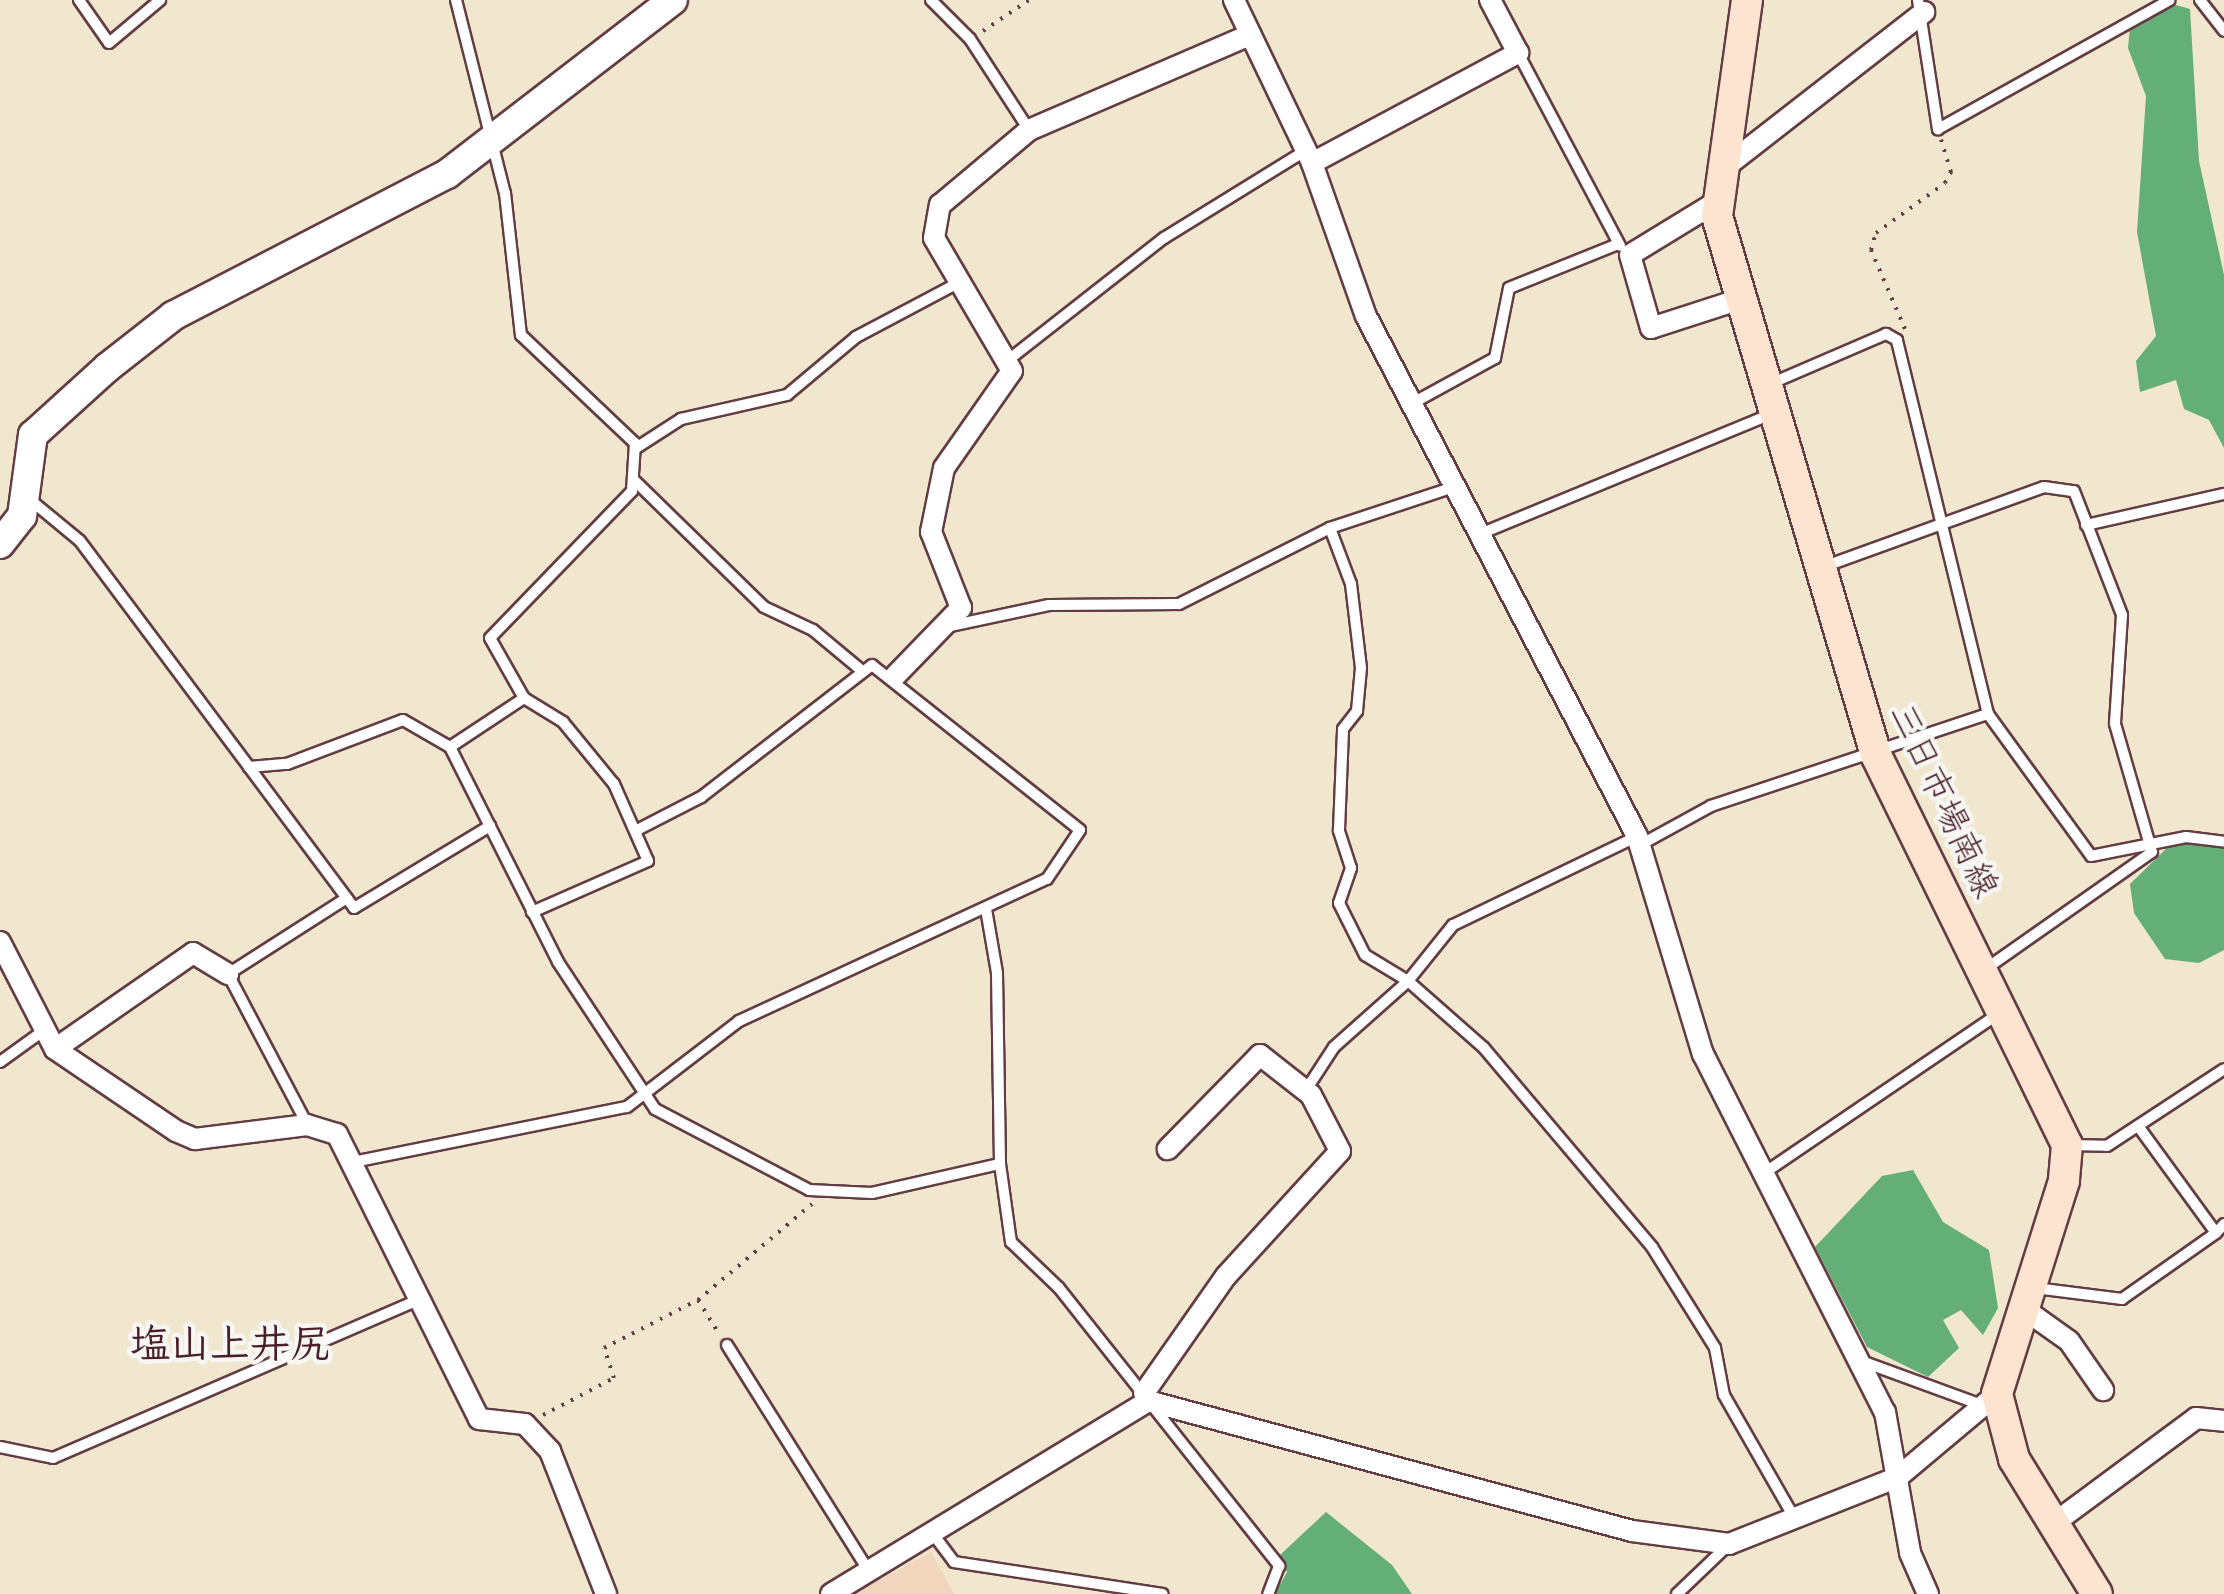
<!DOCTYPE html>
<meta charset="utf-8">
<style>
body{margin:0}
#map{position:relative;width:2224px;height:1594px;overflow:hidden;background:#f1e6ce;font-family:Mynerve,"Klee One",sans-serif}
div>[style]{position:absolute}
.built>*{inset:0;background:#f1d5bd}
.forest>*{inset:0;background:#64ae77}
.path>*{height:4px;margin-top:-2px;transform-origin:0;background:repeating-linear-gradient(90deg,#633d43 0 2.5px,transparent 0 10.5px)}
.roads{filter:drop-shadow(2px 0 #633d43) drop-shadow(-2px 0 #633d43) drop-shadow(0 2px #633d43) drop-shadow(0 -2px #633d43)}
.service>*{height:10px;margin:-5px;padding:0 5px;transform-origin:5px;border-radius:5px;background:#fff}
.minor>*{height:20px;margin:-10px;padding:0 10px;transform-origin:10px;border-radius:10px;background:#fff}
.tertiary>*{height:28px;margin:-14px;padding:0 14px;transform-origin:14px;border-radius:14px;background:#fff}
.secondary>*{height:30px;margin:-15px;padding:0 15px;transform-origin:15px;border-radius:15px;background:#fde4d1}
span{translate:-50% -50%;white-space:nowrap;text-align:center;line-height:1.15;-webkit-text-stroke:9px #f6f6f2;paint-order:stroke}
.street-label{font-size:35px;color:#4a1f2b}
.quarter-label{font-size:40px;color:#4a1f2b;font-weight:700}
</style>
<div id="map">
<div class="built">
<div style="clip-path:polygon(931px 1552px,954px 1594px,854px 1594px)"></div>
</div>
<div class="forest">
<div style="clip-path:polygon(2176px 5px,2190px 9px,2199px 161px,2224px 275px,2224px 448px,2209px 420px,2184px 409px,2176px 380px,2140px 392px,2136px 361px,2156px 336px,2137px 232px,2146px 96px,2128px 48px,2130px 27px)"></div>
<div style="clip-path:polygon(2172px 843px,2224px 846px,2224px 950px,2199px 963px,2165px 959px,2134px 913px,2130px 884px)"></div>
<div style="clip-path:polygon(1913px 1170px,1943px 1222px,1989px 1250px,1998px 1308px,1983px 1335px,1961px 1310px,1943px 1320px,1959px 1348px,1928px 1377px,1867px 1347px,1815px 1247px,1882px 1176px)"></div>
<div style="clip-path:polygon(1326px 1512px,1392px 1565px,1412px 1594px,1275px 1594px,1287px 1572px,1280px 1555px)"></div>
</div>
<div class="path">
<div style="left:983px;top:31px;width:55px;rotate:-34deg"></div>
<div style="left:1905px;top:329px;width:86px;rotate:-113.3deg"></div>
<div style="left:1871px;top:250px;width:18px;rotate:-74deg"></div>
<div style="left:1876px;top:233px;width:85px;rotate:-35.9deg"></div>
<div style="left:1945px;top:183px;width:13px;rotate:-61deg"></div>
<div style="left:1951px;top:172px;width:34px;rotate:-107deg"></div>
<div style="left:698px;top:1300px;width:39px;rotate:58deg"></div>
<div style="left:543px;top:1415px;width:80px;rotate:-27.5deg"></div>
<div style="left:614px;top:1378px;width:32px;rotate:-108deg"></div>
<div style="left:604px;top:1348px;width:106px;rotate:-27.1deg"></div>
<div style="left:698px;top:1300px;width:149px;rotate:-40.1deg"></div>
</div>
<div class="roads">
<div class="service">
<div style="left:79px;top:0;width:52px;rotate:55.1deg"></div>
<div style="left:109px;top:43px;width:67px;rotate:-40.1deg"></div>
<div style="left:456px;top:0;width:199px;rotate:75.8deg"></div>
<div style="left:505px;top:193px;width:143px;rotate:83.6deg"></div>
<div style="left:521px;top:335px;width:157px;rotate:43.5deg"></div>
<div style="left:635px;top:443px;width:48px;rotate:93.6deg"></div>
<div style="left:632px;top:491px;width:204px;rotate:134deg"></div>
<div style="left:490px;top:638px;width:69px;rotate:60.5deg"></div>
<div style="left:524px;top:698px;width:46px;rotate:31.6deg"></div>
<div style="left:563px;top:722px;width:80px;rotate:50.6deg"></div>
<div style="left:614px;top:784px;width:84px;rotate:66.2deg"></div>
<div style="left:648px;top:861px;width:127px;rotate:156.3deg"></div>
<div style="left:931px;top:0;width:55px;rotate:45deg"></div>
<div style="left:970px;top:39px;width:108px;rotate:57deg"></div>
<div style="left:1918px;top:0;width:131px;rotate:81.2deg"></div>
<div style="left:1938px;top:129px;width:265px;rotate:-29.1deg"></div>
<div style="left:2200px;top:0;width:39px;rotate:52deg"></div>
<div style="left:1518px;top:53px;width:218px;rotate:62.1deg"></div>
<div style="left:1012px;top:357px;width:193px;rotate:-38.1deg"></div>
<div style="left:1164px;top:238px;width:166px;rotate:-31.7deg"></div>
<div style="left:1411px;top:404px;width:96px;rotate:-28.7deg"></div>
<div style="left:1495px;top:358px;width:71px;rotate:-78.7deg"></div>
<div style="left:1509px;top:288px;width:118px;rotate:-22deg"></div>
<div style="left:636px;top:448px;width:54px;rotate:-32.8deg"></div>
<div style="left:681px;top:419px;width:109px;rotate:-12.8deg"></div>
<div style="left:787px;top:395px;width:90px;rotate:-40deg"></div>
<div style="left:856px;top:337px;width:113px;rotate:-27.9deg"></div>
<div style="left:635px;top:481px;width:180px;rotate:44.3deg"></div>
<div style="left:764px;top:607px;width:54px;rotate:25.1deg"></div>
<div style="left:813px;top:630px;width:62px;rotate:39.8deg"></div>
<div style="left:28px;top:498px;width:67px;rotate:39.6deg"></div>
<div style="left:80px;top:541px;width:282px;rotate:53.2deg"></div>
<div style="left:249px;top:767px;width:38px;rotate:-5deg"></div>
<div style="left:287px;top:764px;width:124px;rotate:-20.8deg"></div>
<div style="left:403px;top:720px;width:54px;rotate:29.9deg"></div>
<div style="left:450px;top:747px;width:241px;rotate:63.3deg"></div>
<div style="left:558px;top:962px;width:176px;rotate:56.6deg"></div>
<div style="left:655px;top:1109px;width:174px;rotate:27.7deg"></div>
<div style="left:809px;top:1190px;width:63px;rotate:2.7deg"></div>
<div style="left:872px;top:1193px;width:131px;rotate:-12.8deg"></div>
<div style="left:1000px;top:1164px;width:79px;rotate:82deg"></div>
<div style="left:1011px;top:1242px;width:66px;rotate:43.8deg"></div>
<div style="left:1059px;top:1288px;width:355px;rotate:51.6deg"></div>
<div style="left:1279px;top:1566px;width:30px;rotate:111deg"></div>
<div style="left:2086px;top:525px;width:141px;rotate:-12.7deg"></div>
<div style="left:1480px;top:534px;width:317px;rotate:-22.4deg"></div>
<div style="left:1823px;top:567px;width:235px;rotate:-19.9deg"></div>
<div style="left:2044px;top:487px;width:30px;rotate:8deg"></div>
<div style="left:2074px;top:491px;width:133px;rotate:68.8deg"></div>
<div style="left:2122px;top:615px;width:109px;rotate:93.7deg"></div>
<div style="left:2115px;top:724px;width:133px;rotate:73.9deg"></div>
<div style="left:2152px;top:852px;width:205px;rotate:144.9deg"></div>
<div style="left:950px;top:626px;width:101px;rotate:-12deg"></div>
<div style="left:1049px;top:605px;width:130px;rotate:-0.4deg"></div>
<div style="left:1179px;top:604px;width:169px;rotate:-26.7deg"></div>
<div style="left:1330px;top:528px;width:127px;rotate:-18.3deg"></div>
<div style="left:1988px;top:714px;width:175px;rotate:54deg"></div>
<div style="left:2091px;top:856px;width:97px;rotate:-11.3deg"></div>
<div style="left:2186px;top:837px;width:38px;rotate:7deg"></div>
<div style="left:450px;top:747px;width:89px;rotate:-33.5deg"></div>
<div style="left:249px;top:767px;width:176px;rotate:53.3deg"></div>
<div style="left:354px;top:908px;width:159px;rotate:-31.1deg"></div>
<div style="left:1636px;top:837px;width:203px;rotate:154.3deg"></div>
<div style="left:1453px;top:925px;width:72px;rotate:128.8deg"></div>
<div style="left:1408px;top:981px;width:101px;rotate:41.4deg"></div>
<div style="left:1484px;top:1048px;width:260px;rotate:49.8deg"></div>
<div style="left:1652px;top:1247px;width:119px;rotate:58deg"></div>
<div style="left:1715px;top:1348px;width:48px;rotate:79.2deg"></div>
<div style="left:1724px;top:1395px;width:141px;rotate:60.2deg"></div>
<div style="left:1640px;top:845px;width:81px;rotate:-28.8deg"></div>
<div style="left:1711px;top:806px;width:292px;rotate:-18.4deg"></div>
<div style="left:1988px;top:714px;width:385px;rotate:-103.7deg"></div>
<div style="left:1897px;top:340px;width:13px;rotate:-151deg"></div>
<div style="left:1886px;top:334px;width:124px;rotate:156.7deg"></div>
<div style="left:986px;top:909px;width:65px;rotate:80.2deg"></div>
<div style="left:997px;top:973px;width:191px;rotate:89.1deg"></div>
<div style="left:0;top:1062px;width:53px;rotate:-35.8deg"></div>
<div style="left:1306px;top:1090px;width:51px;rotate:-56.9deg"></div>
<div style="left:1334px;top:1047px;width:99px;rotate:-41.7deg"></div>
<div style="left:1408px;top:981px;width:50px;rotate:-148.8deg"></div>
<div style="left:1365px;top:955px;width:58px;rotate:-116.6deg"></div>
<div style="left:1339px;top:903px;width:37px;rotate:-71deg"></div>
<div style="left:1351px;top:868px;width:40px;rotate:-108deg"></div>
<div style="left:1339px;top:830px;width:101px;rotate:-87.7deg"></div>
<div style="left:1343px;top:729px;width:23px;rotate:-52deg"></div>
<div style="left:1357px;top:711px;width:43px;rotate:-84.7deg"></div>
<div style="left:1361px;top:668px;width:85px;rotate:-96.8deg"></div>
<div style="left:1351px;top:584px;width:60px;rotate:-110.6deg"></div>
<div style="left:307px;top:1124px;width:170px;rotate:-117.8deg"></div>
<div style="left:228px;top:974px;width:141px;rotate:-32.6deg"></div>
<div style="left:2138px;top:1126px;width:132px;rotate:53.9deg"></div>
<div style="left:2216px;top:1233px;width:12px;rotate:-48deg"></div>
<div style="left:2068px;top:1145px;width:39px;rotate:1deg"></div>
<div style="left:2107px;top:1146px;width:140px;rotate:-33.3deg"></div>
<div style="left:358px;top:1161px;width:274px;rotate:-11.4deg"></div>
<div style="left:627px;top:1107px;width:141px;rotate:-37.5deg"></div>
<div style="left:739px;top:1021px;width:339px;rotate:-24.8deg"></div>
<div style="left:1047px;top:879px;width:59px;rotate:-56deg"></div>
<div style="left:1080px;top:830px;width:265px;rotate:-141.6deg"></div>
<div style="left:872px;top:665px;width:216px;rotate:142.3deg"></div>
<div style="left:701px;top:797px;width:70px;rotate:152.7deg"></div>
<div style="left:1764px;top:1173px;width:284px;rotate:-34.2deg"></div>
<div style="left:2035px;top:1288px;width:88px;rotate:7.2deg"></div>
<div style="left:2122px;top:1299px;width:115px;rotate:-35.1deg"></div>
<div style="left:727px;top:1345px;width:269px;rotate:57.9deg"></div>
<div style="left:1864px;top:1362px;width:128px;rotate:20.1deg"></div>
<div style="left:0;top:1447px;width:54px;rotate:11.7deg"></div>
<div style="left:53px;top:1458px;width:398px;rotate:-23.4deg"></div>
<div style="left:936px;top:1538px;width:30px;rotate:53deg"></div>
<div style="left:954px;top:1562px;width:211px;rotate:8.7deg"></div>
<div style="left:1677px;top:1594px;width:69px;rotate:-43.8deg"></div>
</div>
<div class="minor">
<div style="left:1234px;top:0;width:181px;rotate:64.4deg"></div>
<div style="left:1312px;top:163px;width:162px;rotate:70.6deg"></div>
<div style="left:1366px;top:316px;width:586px;rotate:62.47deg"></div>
<div style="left:1637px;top:836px;width:228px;rotate:73.2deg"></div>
<div style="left:1703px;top:1054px;width:402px;rotate:63.1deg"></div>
<div style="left:1885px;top:1412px;width:143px;rotate:79.9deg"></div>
<div style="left:1910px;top:1553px;width:45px;rotate:66.3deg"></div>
<div style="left:1312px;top:163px;width:234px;rotate:-28.1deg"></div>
<div style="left:1518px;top:53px;width:60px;rotate:-117.8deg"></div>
<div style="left:1720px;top:171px;width:259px;rotate:-37.9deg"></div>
<div style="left:1718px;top:201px;width:103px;rotate:148.5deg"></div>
<div style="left:1630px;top:255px;width:76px;rotate:74deg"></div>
<div style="left:1651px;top:328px;width:95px;rotate:-17.9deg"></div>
<div style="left:895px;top:676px;width:95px;rotate:-45.9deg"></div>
<div style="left:961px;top:608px;width:82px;rotate:-111.5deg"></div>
<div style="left:931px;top:532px;width:65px;rotate:-78.5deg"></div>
<div style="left:944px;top:468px;width:118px;rotate:-55deg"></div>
<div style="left:1012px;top:371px;width:154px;rotate:-120.4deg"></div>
<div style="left:934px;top:238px;width:34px;rotate:-80deg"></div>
<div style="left:940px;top:205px;width:116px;rotate:-40.1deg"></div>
<div style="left:1029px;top:130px;width:241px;rotate:-23.3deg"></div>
<div style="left:0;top:942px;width:120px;rotate:62.8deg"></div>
<div style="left:55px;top:1049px;width:146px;rotate:34.1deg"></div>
<div style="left:176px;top:1131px;width:21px;rotate:23deg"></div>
<div style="left:195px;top:1139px;width:113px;rotate:-7.1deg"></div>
<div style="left:307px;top:1125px;width:31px;rotate:17deg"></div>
<div style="left:337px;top:1134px;width:318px;rotate:63.5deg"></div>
<div style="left:479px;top:1419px;width:46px;rotate:6.2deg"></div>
<div style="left:525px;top:1424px;width:37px;rotate:47deg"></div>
<div style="left:550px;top:1451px;width:154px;rotate:68.6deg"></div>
<div style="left:55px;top:1049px;width:168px;rotate:-34.8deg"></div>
<div style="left:193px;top:953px;width:41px;rotate:31deg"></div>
<div style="left:2024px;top:1309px;width:55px;rotate:35.4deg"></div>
<div style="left:2069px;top:1341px;width:60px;rotate:55.2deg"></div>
<div style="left:1144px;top:1393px;width:143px;rotate:-55deg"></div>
<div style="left:1226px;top:1276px;width:169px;rotate:-47.6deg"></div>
<div style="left:1340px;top:1151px;width:63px;rotate:-117.4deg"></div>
<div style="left:1311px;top:1095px;width:65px;rotate:-141.9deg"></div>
<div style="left:1260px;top:1055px;width:132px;rotate:134.4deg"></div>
<div style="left:2053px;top:1524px;width:178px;rotate:-36.5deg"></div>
<div style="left:2196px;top:1418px;width:28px;rotate:6deg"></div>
<div style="left:831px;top:1594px;width:371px;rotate:-31.3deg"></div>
<div style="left:1148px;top:1401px;width:501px;rotate:15.03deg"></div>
<div style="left:1632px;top:1531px;width:98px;rotate:7.6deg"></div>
<div style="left:1729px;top:1544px;width:182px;rotate:-21.6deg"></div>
<div style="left:1898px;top:1477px;width:129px;rotate:-40deg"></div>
</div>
<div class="tertiary">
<div style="left:0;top:544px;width:36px;rotate:-52deg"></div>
<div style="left:22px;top:516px;width:82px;rotate:-82.3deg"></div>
<div style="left:33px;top:435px;width:101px;rotate:-42.2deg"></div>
<div style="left:108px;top:367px;width:83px;rotate:-38.1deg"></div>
<div style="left:173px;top:316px;width:309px;rotate:-27.4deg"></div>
<div style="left:447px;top:174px;width:285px;rotate:-37.6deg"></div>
</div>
<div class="secondary">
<div style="left:1747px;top:0;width:218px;rotate:97.9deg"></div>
<div style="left:1717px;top:216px;width:562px;rotate:73.56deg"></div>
<div style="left:1876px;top:755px;width:434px;rotate:63.9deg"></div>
<div style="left:2067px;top:1145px;width:36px;rotate:95deg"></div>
<div style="left:2064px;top:1181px;width:223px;rotate:107.5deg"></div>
<div style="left:1997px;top:1394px;width:67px;rotate:75.3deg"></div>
<div style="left:2014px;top:1459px;width:158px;rotate:58.4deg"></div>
</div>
</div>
<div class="street-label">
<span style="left:1943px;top:801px;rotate:65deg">三日市場南線</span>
</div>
<div class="quarter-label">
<span style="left:230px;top:1346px">塩山上井尻</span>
</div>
</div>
